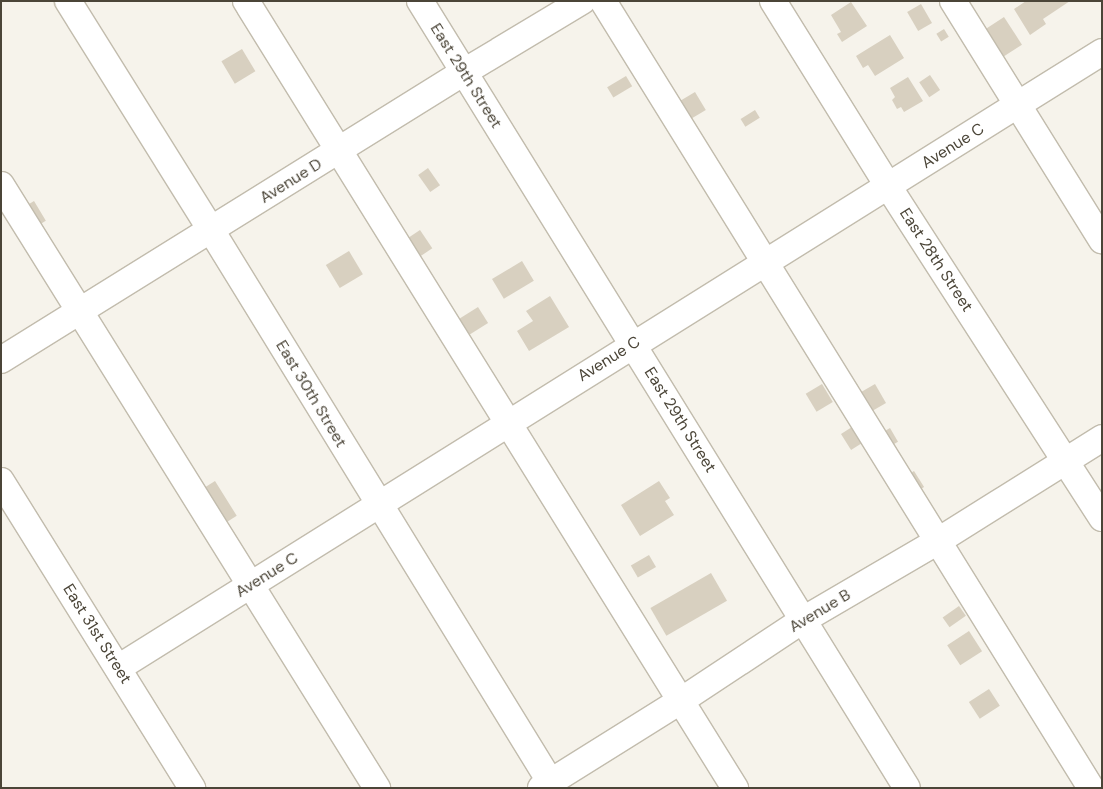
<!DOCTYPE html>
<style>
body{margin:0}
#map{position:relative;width:1103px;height:789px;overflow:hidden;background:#f6f3eb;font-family:"DM Sans",sans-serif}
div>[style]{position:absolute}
.building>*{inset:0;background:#d8d0c0;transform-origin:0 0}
.roads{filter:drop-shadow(1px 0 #c2bcad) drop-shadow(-1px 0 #c2bcad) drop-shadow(0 1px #c2bcad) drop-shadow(0 -1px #c2bcad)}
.minor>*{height:26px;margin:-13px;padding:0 13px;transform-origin:13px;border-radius:13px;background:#fff}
span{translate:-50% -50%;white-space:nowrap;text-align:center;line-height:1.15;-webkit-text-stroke:4.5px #fff;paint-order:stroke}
.street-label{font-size:16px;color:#4b4538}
.frame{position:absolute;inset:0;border:2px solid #4b4538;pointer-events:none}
</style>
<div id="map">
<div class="building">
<div style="clip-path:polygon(1026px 1px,1070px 1px,1043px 19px,1046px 24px,1030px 35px,1014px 9px)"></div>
<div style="clip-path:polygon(851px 2px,867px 26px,842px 42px,837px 34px,841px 32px,831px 15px)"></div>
<div style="left:921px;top:4px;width:22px;height:16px;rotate:60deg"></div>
<div style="left:1004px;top:17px;width:33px;height:26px;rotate:57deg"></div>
<div style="left:944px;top:29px;width:9px;height:9px;rotate:58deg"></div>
<div style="clip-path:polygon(890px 35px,904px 58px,875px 76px,868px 65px,863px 68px,856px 56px)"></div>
<div style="left:242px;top:49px;width:26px;height:24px;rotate:59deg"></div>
<div style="left:930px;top:75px;width:18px;height:13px;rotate:56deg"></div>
<div style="left:626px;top:76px;width:12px;height:22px;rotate:59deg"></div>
<div style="clip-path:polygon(908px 77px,923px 101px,904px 112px,901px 107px,897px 109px,892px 100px,895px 97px,890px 88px)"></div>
<div style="left:695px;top:92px;width:21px;height:22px;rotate:59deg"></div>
<div style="left:755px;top:110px;width:9px;height:17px;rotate:58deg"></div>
<div style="left:428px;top:168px;width:21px;height:12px;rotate:55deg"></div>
<div style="left:34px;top:201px;width:23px;height:13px;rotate:59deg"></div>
<div style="left:420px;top:230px;width:22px;height:19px;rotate:56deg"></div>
<div style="left:349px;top:251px;width:27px;height:27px;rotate:59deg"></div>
<div style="left:522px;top:261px;width:23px;height:35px;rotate:59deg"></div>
<div style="clip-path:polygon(550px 296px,569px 327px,529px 351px,517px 331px,533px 321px,526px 311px)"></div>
<div style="left:478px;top:307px;width:19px;height:23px;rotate:58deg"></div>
<div style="left:822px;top:384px;width:21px;height:19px;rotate:59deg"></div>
<div style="left:875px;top:384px;width:22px;height:22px;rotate:60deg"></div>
<div style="left:852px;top:427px;width:19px;height:13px;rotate:58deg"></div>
<div style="left:890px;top:428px;width:16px;height:12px;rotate:60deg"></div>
<div style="left:914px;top:471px;width:19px;height:10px;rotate:58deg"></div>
<div style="left:215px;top:481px;width:41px;height:21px;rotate:58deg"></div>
<div style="clip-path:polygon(659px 481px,670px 498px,665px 501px,674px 515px,640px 536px,621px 505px)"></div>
<div style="left:649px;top:555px;width:14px;height:21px;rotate:60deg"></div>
<div style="left:711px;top:573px;width:32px;height:70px;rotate:60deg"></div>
<div style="left:959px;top:606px;width:12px;height:20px;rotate:55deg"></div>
<div style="left:969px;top:631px;width:24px;height:26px;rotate:57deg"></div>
<div style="left:989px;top:689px;width:20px;height:24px;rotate:57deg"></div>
</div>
<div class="roads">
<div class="minor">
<div style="left:68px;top:1px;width:270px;rotate:58deg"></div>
<div style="left:211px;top:230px;width:655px;rotate:58.42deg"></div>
<div style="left:246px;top:1px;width:927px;rotate:58.15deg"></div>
<div style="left:420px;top:1px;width:925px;rotate:58.25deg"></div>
<div style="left:603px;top:1px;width:926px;rotate:58.2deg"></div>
<div style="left:773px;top:1px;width:218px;rotate:58.1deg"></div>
<div style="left:888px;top:186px;width:395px;rotate:57.2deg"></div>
<div style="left:953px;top:1px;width:282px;rotate:58.1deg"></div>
<div style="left:1px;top:185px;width:711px;rotate:58.05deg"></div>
<div style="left:1px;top:360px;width:545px;rotate:-31.88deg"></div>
<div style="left:464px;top:72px;width:138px;rotate:-31deg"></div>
<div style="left:1px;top:481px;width:362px;rotate:58.1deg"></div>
<div style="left:118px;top:668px;width:1161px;rotate:-32.05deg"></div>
<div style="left:541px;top:788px;width:166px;rotate:-32deg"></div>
<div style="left:682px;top:700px;width:145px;rotate:-33.5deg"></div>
<div style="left:803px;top:620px;width:156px;rotate:-30.3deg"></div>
<div style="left:938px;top:541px;width:194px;rotate:-32.1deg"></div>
</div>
</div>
<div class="street-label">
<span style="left:466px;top:76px;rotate:58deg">East 29th Street</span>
<span style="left:953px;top:146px;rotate:-32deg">Avenue C</span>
<span style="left:291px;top:181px;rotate:-32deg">Avenue D</span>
<span style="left:936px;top:260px;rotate:57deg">East 28th Street</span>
<span style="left:609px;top:359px;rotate:-32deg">Avenue C</span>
<span style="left:311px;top:394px;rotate:59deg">East 30th Street</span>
<span style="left:680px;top:420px;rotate:58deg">East 29th Street</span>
<span style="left:267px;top:575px;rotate:-32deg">Avenue C</span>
<span style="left:820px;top:611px;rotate:-31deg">Avenue B</span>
<span style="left:97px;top:634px;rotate:58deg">East 31st Street</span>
</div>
<div class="frame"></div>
</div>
